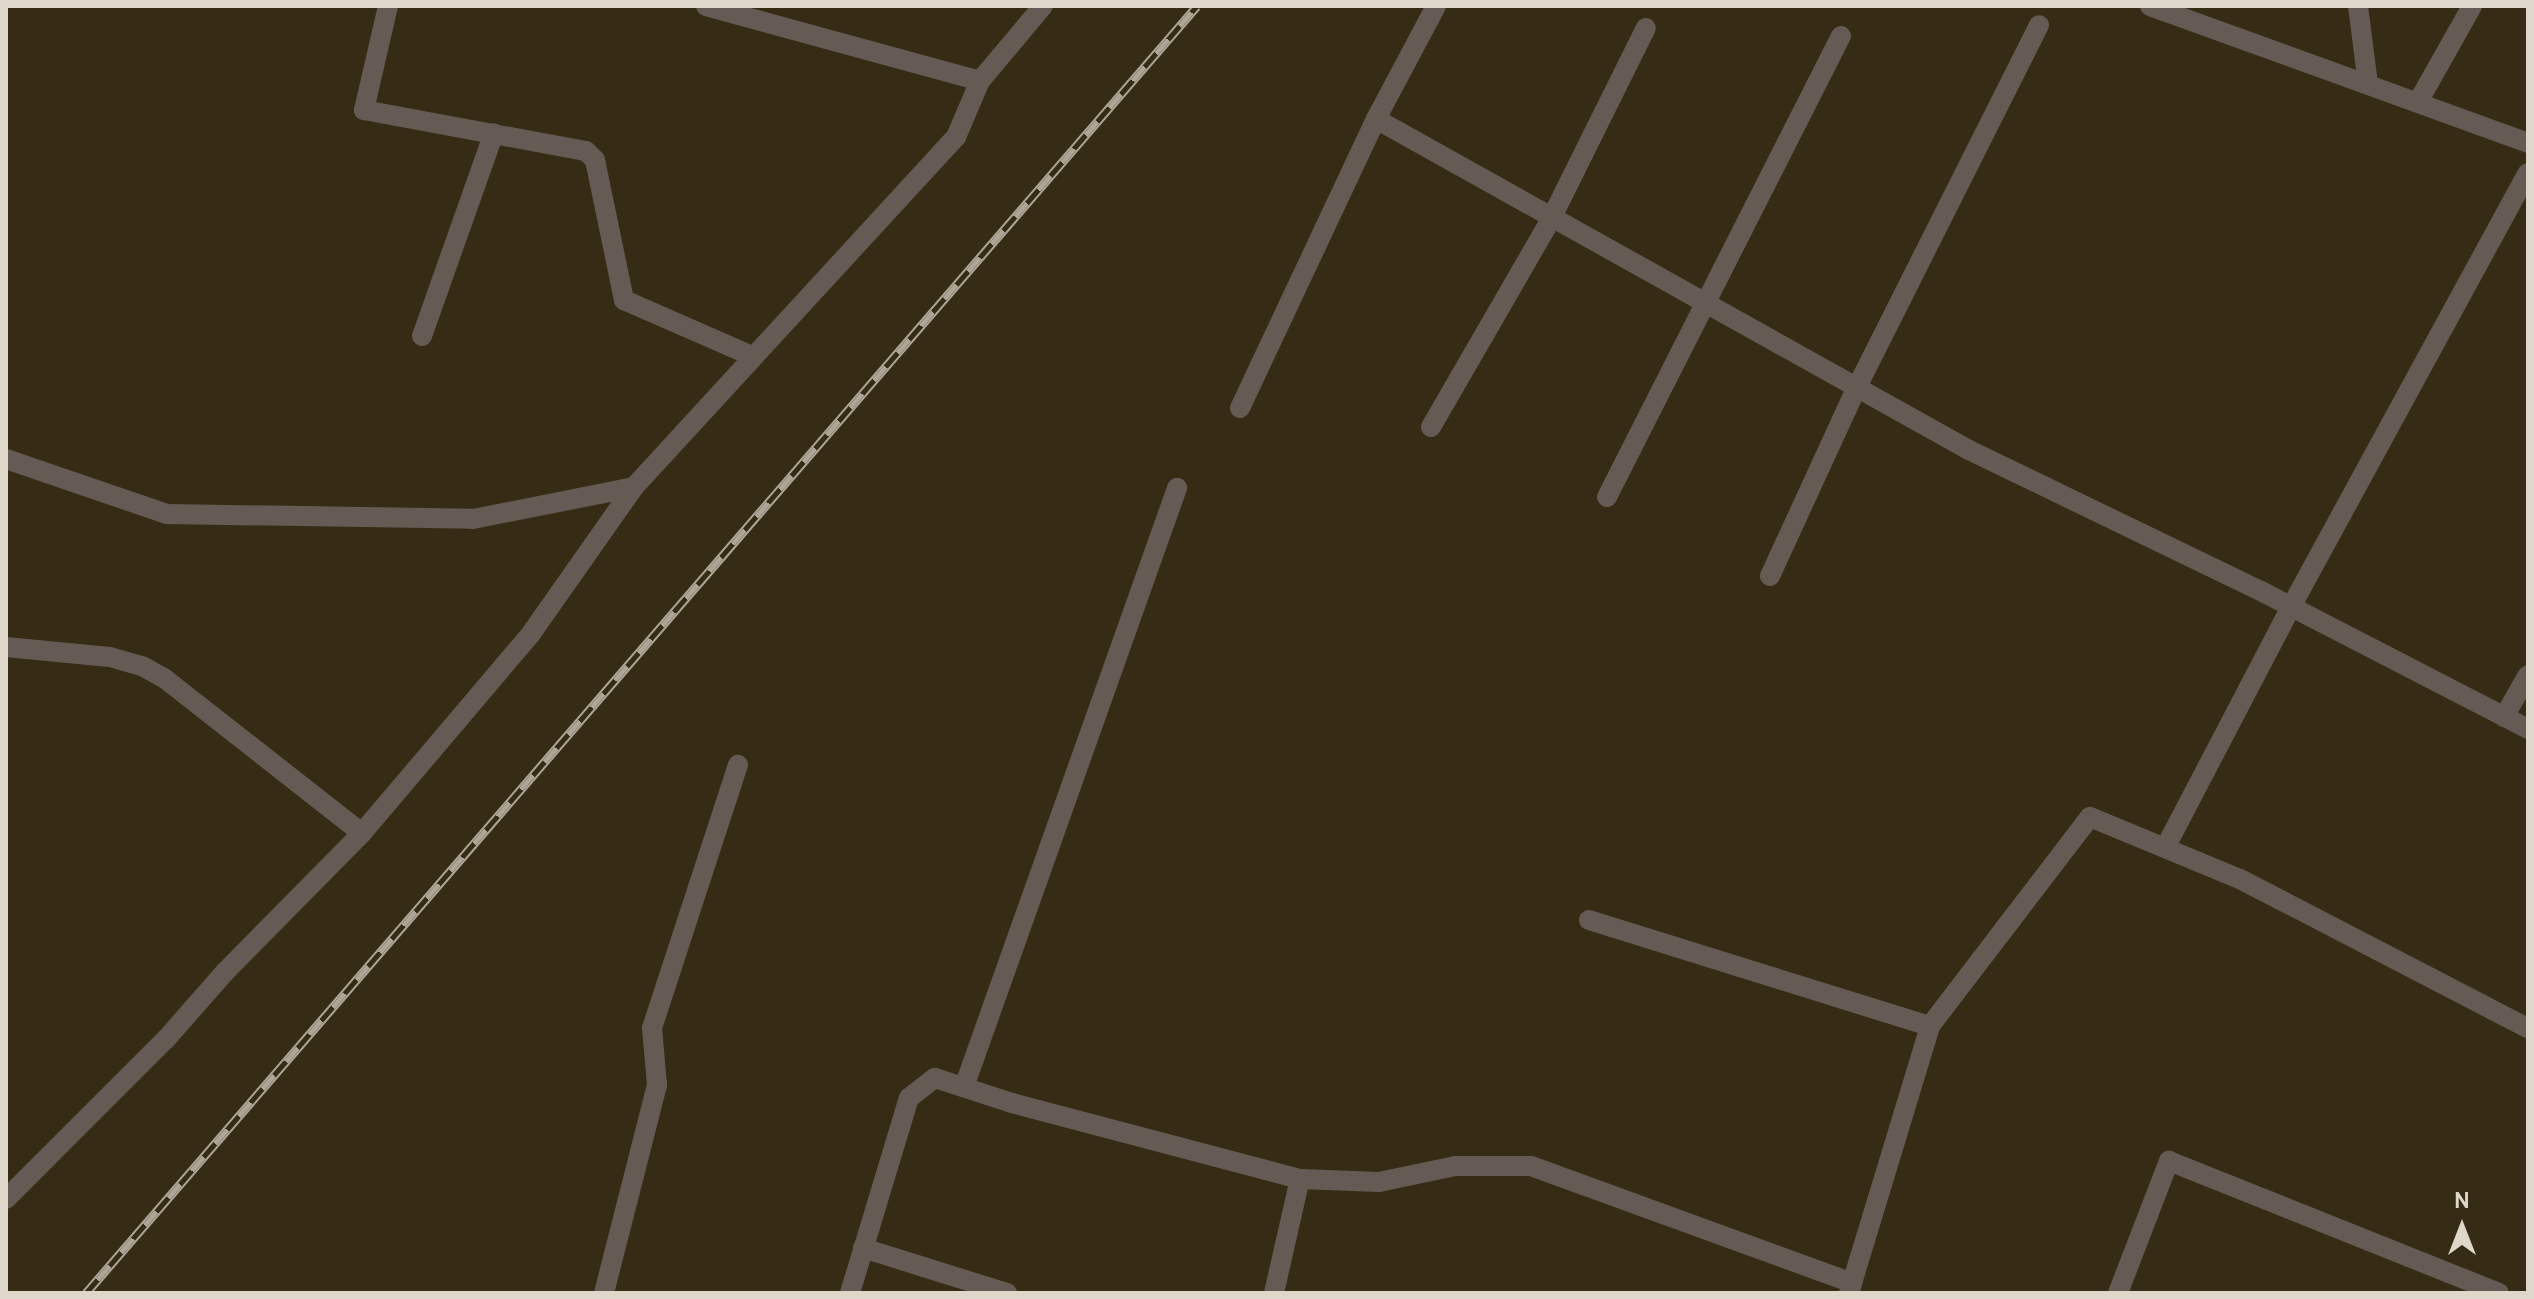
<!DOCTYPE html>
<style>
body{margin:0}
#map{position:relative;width:2534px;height:1299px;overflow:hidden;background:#362c15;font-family:Overpass,sans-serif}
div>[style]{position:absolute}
.street>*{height:20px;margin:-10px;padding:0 10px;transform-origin:10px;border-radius:10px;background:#665b54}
.rail>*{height:9px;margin-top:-4.5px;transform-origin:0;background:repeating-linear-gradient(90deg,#362c15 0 18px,#ada595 0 36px);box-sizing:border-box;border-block:2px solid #ada595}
span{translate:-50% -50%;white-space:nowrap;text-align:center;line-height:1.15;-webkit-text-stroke:6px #362c15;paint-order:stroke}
.frame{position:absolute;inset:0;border:8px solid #ded7ca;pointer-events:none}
.north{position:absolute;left:2422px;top:1187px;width:80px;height:80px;-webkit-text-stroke:6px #362c15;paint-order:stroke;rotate:0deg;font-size:22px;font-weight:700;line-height:32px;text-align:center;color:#ded7ca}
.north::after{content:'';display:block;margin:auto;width:28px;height:36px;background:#ded7ca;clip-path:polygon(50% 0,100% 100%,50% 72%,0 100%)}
</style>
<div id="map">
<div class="street">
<div style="left:388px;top:6px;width:107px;rotate:103deg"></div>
<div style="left:364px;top:110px;width:226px;rotate:10.5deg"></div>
<div style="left:586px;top:151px;width:13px;rotate:45deg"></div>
<div style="left:595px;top:160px;width:143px;rotate:78.3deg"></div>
<div style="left:624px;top:300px;width:140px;rotate:23.6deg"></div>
<div style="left:706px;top:6px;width:284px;rotate:15.3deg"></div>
<div style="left:2150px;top:6px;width:402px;rotate:19.9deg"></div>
<div style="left:2358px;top:6px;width:79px;rotate:82.7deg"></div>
<div style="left:2418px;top:102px;width:110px;rotate:-60.6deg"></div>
<div style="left:1376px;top:119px;width:679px;rotate:29.17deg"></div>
<div style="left:1969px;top:450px;width:324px;rotate:25.8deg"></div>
<div style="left:2261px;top:591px;width:301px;rotate:27.3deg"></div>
<div style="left:422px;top:336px;width:215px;rotate:-70.5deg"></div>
<div style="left:1240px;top:408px;width:319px;rotate:-64.8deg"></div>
<div style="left:1376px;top:119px;width:128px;rotate:-62deg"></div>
<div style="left:1431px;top:427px;width:242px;rotate:-60deg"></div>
<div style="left:1552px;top:217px;width:211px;rotate:-63.6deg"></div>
<div style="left:6px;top:459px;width:170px;rotate:18.9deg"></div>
<div style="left:167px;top:514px;width:306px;rotate:0.9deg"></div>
<div style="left:473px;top:519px;width:164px;rotate:-11.2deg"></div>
<div style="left:1607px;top:497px;width:517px;rotate:-63.09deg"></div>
<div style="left:1770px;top:576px;width:208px;rotate:-65.3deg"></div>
<div style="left:1857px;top:387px;width:405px;rotate:-63.3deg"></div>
<div style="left:6px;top:647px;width:104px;rotate:5.5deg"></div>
<div style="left:110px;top:657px;width:35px;rotate:16deg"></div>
<div style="left:144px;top:667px;width:23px;rotate:29deg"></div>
<div style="left:164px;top:678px;width:251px;rotate:38.1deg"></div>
<div style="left:2504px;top:717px;width:48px;rotate:-60.3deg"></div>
<div style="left:2165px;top:848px;width:272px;rotate:-62.4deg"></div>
<div style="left:2291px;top:607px;width:494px;rotate:-61.4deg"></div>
<div style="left:1589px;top:920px;width:357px;rotate:17.3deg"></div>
<div style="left:964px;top:1087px;width:636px;rotate:-70.42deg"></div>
<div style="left:6px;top:1199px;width:228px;rotate:-45deg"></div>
<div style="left:167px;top:1038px;width:88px;rotate:-48.7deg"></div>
<div style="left:225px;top:972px;width:195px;rotate:-45.4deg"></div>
<div style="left:362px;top:833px;width:260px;rotate:-49.7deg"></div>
<div style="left:530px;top:635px;width:181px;rotate:-54.9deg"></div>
<div style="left:634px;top:487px;width:476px;rotate:-47.4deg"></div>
<div style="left:956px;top:137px;width:61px;rotate:-66.8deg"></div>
<div style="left:980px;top:81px;width:98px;rotate:-50deg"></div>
<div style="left:863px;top:1248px;width:151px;rotate:17.4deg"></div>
<div style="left:604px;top:1293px;width:215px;rotate:-75.7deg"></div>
<div style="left:657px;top:1085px;width:57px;rotate:-95deg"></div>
<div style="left:652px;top:1028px;width:277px;rotate:-71.9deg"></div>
<div style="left:850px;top:1293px;width:204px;rotate:-73.2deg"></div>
<div style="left:909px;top:1098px;width:33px;rotate:-38deg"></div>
<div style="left:935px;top:1078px;width:81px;rotate:18deg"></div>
<div style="left:1012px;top:1103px;width:298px;rotate:14.8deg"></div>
<div style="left:1300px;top:1179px;width:79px;rotate:2.2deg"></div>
<div style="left:1379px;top:1182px;width:78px;rotate:-11.9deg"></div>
<div style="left:1455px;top:1166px;width:76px"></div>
<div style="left:1531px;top:1166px;width:342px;rotate:20deg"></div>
<div style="left:1274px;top:1293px;width:117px;rotate:-77.2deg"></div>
<div style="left:1849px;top:1293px;width:279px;rotate:-73.1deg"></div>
<div style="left:1930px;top:1026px;width:263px;rotate:-52.6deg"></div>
<div style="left:2090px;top:817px;width:162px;rotate:22.5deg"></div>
<div style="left:2240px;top:879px;width:324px;rotate:27.4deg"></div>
<div style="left:2118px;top:1293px;width:142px;rotate:-68.9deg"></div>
<div style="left:2169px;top:1161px;width:355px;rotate:21.8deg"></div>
</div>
<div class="rail">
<div style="left:86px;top:1293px;width:1700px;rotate:-49.2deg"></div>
</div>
<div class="frame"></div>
<div class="north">N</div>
</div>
